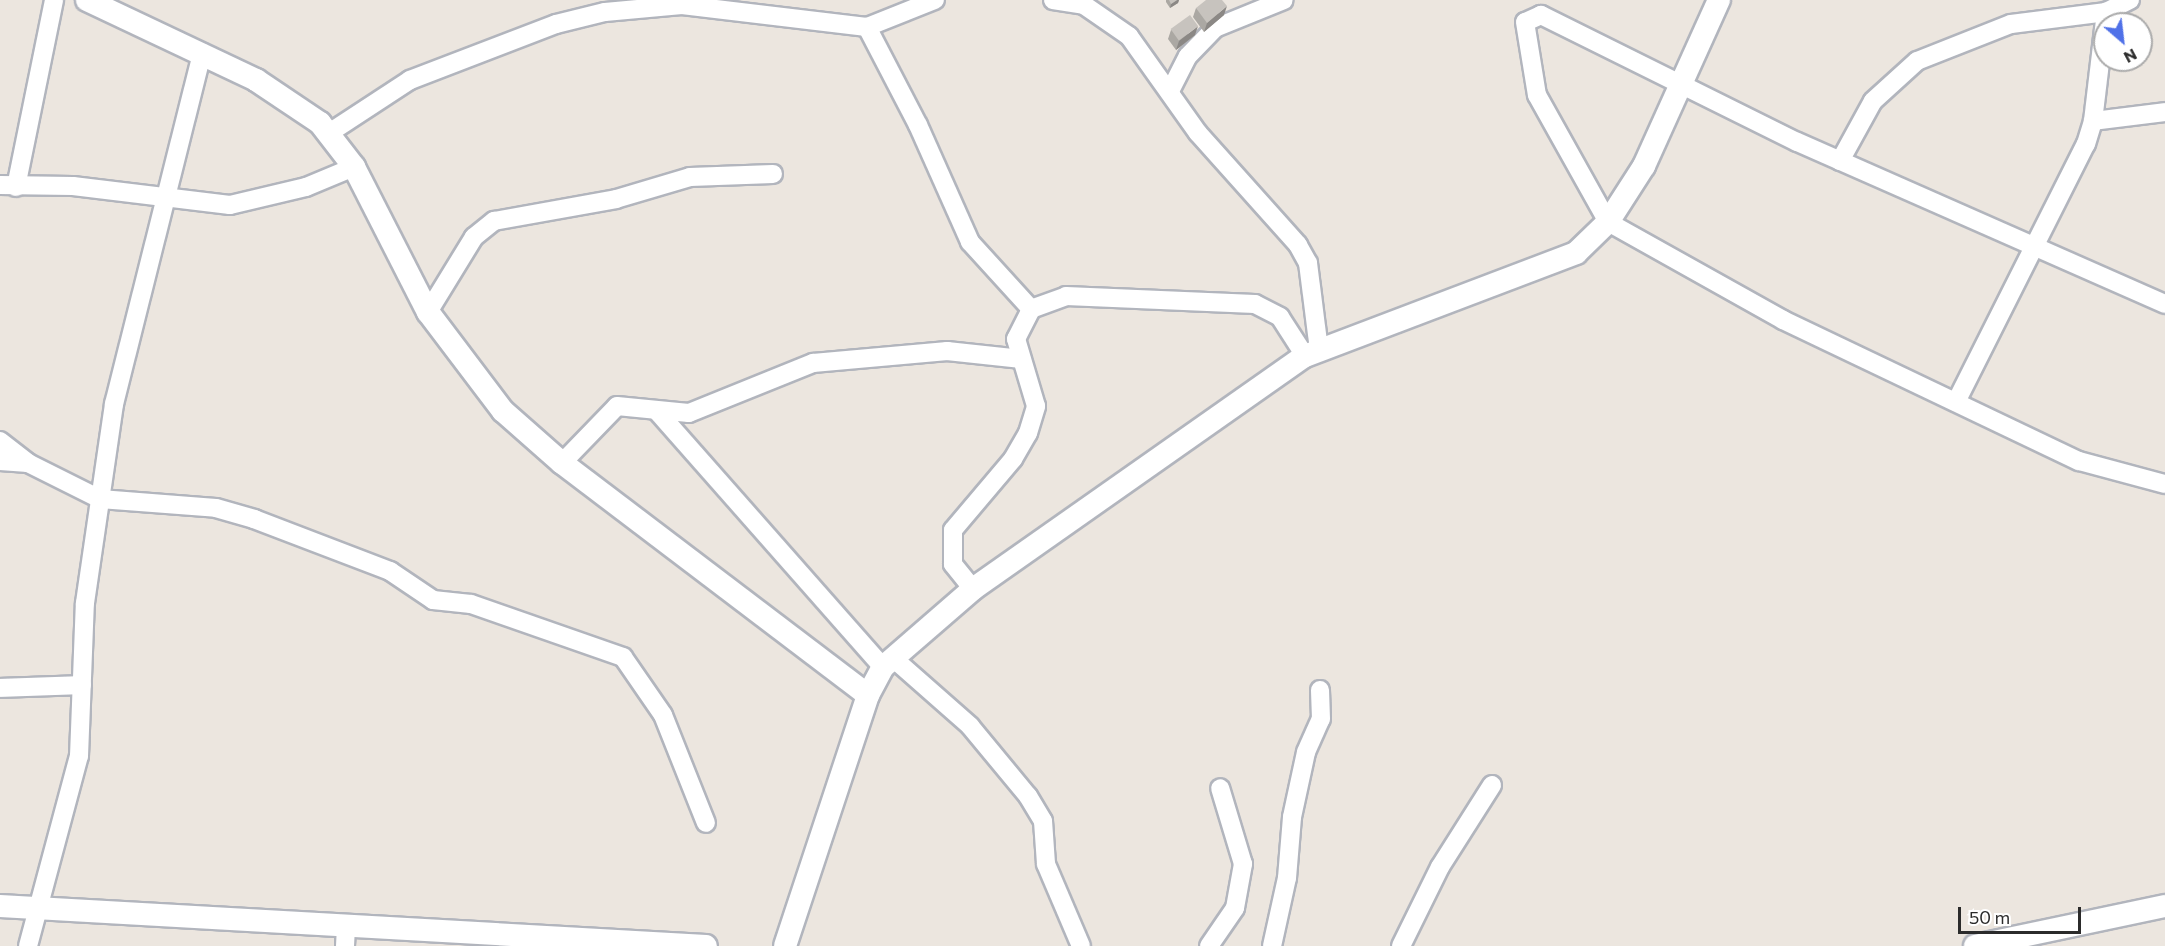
<!DOCTYPE html>
<style>
body{margin:0}
#map{position:relative;width:2165px;height:946px;overflow:hidden;background:#ece6df;font-family:Commissioner,sans-serif}
div>[style]{position:absolute}
.roads{filter:drop-shadow(2px 0 #b2b5bd) drop-shadow(-2px 0 #b2b5bd) drop-shadow(0 2px #b2b5bd) drop-shadow(0 -2px #b2b5bd)}
.minor>*{height:18px;margin:-9px;padding:0 9px;transform-origin:9px;border-radius:9px;background:#fff}
.tertiary>*{height:22px;margin:-11px;padding:0 11px;transform-origin:11px;border-radius:11px;background:#fff}
.wall>*{inset:0;background:#aba8a3}
.shaded-wall>*{inset:0;background:#8b8885}
.building>*{inset:0;background:#c7c3be;transform-origin:0 0}
span{translate:-50% -50%;white-space:nowrap;text-align:center;line-height:1.15;-webkit-text-stroke:5px #fff;paint-order:stroke}
.north{position:absolute;left:2093px;top:12px;width:60px;height:60px;box-sizing:border-box;background:#fff;border:2px solid #aaa;border-radius:50%;rotate:152deg;font-size:16px;font-weight:700;line-height:24px;text-align:center;color:#2b2b2b}
.north::after{content:'';display:block;margin:auto;width:21px;height:27px;background:#5071e8;clip-path:polygon(50% 0,100% 100%,50% 72%,0 100%)}
.scale{position:absolute;left:1958px;top:907px;width:123px;height:27px;box-sizing:border-box;border:3px solid #2b2b2b;border-top:0;padding-left:8px;font-size:18px;line-height:21px;white-space:nowrap;color:#2b2b2b;-webkit-text-stroke:4px #fff;paint-order:stroke}
</style>
<div id="map">
<div class="roads">
<div class="minor">
<div style="left:1053px;top:0;width:31px;rotate:9deg"></div>
<div style="left:1084px;top:5px;width:55px;rotate:34.6deg"></div>
<div style="left:1129px;top:36px;width:119px;rotate:54.6deg"></div>
<div style="left:1198px;top:133px;width:150px;rotate:48.2deg"></div>
<div style="left:1298px;top:245px;width:21px;rotate:61deg"></div>
<div style="left:1308px;top:263px;width:88px;rotate:82.8deg"></div>
<div style="left:867px;top:27px;width:110px;rotate:62.5deg"></div>
<div style="left:918px;top:125px;width:128px;rotate:66deg"></div>
<div style="left:970px;top:242px;width:91px;rotate:47.7deg"></div>
<div style="left:1031px;top:309px;width:37px;rotate:-20deg"></div>
<div style="left:1066px;top:296px;width:189px;rotate:2.4deg"></div>
<div style="left:1255px;top:304px;width:28px;rotate:27deg"></div>
<div style="left:1280px;top:317px;width:46px;rotate:57.3deg"></div>
<div style="left:1170px;top:91px;width:39px;rotate:-63deg"></div>
<div style="left:1188px;top:56px;width:39px;rotate:-46deg"></div>
<div style="left:1215px;top:28px;width:74px;rotate:-22.1deg"></div>
<div style="left:2093px;top:121px;width:73px;rotate:-7.1deg"></div>
<div style="left:329px;top:133px;width:97px;rotate:-33.2deg"></div>
<div style="left:410px;top:80px;width:156px;rotate:-21deg"></div>
<div style="left:556px;top:24px;width:50px;rotate:-13.8deg"></div>
<div style="left:605px;top:12px;width:77px;rotate:-5.2deg"></div>
<div style="left:682px;top:5px;width:186px;rotate:6.8deg"></div>
<div style="left:867px;top:27px;width:73px;rotate:-21.7deg"></div>
<div style="left:1840px;top:161px;width:68px;rotate:-61.2deg"></div>
<div style="left:1873px;top:101px;width:59px;rotate:-42.3deg"></div>
<div style="left:1917px;top:61px;width:101px;rotate:-21.5deg"></div>
<div style="left:2011px;top:24px;width:96px;rotate:-7.2deg"></div>
<div style="left:2106px;top:12px;width:27px;rotate:-27deg"></div>
<div style="left:0;top:185px;width:73px;rotate:0.8deg"></div>
<div style="left:73px;top:186px;width:158px;rotate:6.9deg"></div>
<div style="left:230px;top:205px;width:78px;rotate:-13.3deg"></div>
<div style="left:306px;top:187px;width:52px;rotate:-22.6deg"></div>
<div style="left:16px;top:187px;width:191px;rotate:-78.5deg"></div>
<div style="left:2165px;top:304px;width:402px;rotate:-156.2deg"></div>
<div style="left:1797px;top:142px;width:286px;rotate:-153.6deg"></div>
<div style="left:1541px;top:15px;width:17px;rotate:156deg"></div>
<div style="left:1525px;top:22px;width:74px;rotate:80.7deg"></div>
<div style="left:1537px;top:95px;width:145px;rotate:60.8deg"></div>
<div style="left:1608px;top:222px;width:201px;rotate:29.2deg"></div>
<div style="left:1783px;top:320px;width:328px;rotate:25.5deg"></div>
<div style="left:2079px;top:461px;width:89px;rotate:15deg"></div>
<div style="left:428px;top:312px;width:88px;rotate:-58.5deg"></div>
<div style="left:474px;top:237px;width:26px;rotate:-39deg"></div>
<div style="left:494px;top:221px;width:124px;rotate:-10.2deg"></div>
<div style="left:616px;top:199px;width:77px;rotate:-16.6deg"></div>
<div style="left:690px;top:177px;width:83px;rotate:-2.1deg"></div>
<div style="left:1956px;top:402px;width:289px;rotate:-63.3deg"></div>
<div style="left:2086px;top:144px;width:24px;rotate:-73deg"></div>
<div style="left:2093px;top:121px;width:110px;rotate:-83.2deg"></div>
<div style="left:657px;top:411px;width:341px;rotate:48.6deg"></div>
<div style="left:0;top:441px;width:36px;rotate:38deg"></div>
<div style="left:0;top:461px;width:28px;rotate:4deg"></div>
<div style="left:28px;top:463px;width:80px;rotate:26.6deg"></div>
<div style="left:100px;top:499px;width:116px;rotate:4.4deg"></div>
<div style="left:216px;top:508px;width:40px;rotate:16deg"></div>
<div style="left:254px;top:519px;width:146px;rotate:20.9deg"></div>
<div style="left:390px;top:571px;width:52px;rotate:34deg"></div>
<div style="left:433px;top:600px;width:38px;rotate:6deg"></div>
<div style="left:471px;top:604px;width:161px;rotate:19.2deg"></div>
<div style="left:623px;top:657px;width:70px;rotate:55.4deg"></div>
<div style="left:663px;top:715px;width:116px;rotate:68.3deg"></div>
<div style="left:562px;top:463px;width:79px;rotate:-46deg"></div>
<div style="left:617px;top:406px;width:72px;rotate:5.6deg"></div>
<div style="left:689px;top:413px;width:134px;rotate:-22deg"></div>
<div style="left:813px;top:363px;width:135px;rotate:-5.1deg"></div>
<div style="left:947px;top:351px;width:75px;rotate:6.1deg"></div>
<div style="left:973px;top:589px;width:32px;rotate:-129deg"></div>
<div style="left:953px;top:564px;width:34px;rotate:-90deg"></div>
<div style="left:953px;top:530px;width:93px;rotate:-49.8deg"></div>
<div style="left:1013px;top:459px;width:30px;rotate:-60deg"></div>
<div style="left:1028px;top:433px;width:28px;rotate:-73deg"></div>
<div style="left:1036px;top:406px;width:70px;rotate:-106.6deg"></div>
<div style="left:1016px;top:339px;width:34px;rotate:-63deg"></div>
<div style="left:893px;top:658px;width:103px;rotate:41.4deg"></div>
<div style="left:970px;top:726px;width:91px;rotate:50.4deg"></div>
<div style="left:1028px;top:796px;width:29px;rotate:59deg"></div>
<div style="left:1043px;top:821px;width:43px;rotate:86deg"></div>
<div style="left:1046px;top:864px;width:89px;rotate:66.9deg"></div>
<div style="left:0;top:688px;width:82px;rotate:-2.1deg"></div>
<div style="left:28px;top:946px;width:197px;rotate:-75deg"></div>
<div style="left:79px;top:756px;width:153px;rotate:-87.8deg"></div>
<div style="left:85px;top:603px;width:201px;rotate:-81.7deg"></div>
<div style="left:114px;top:404px;width:362px;rotate:-75.9deg"></div>
<div style="left:345px;top:946px;width:21px;rotate:-87deg"></div>
<div style="left:1209px;top:946px;width:46px;rotate:-55.6deg"></div>
<div style="left:1235px;top:908px;width:45px;rotate:-79.7deg"></div>
<div style="left:1243px;top:864px;width:79px;rotate:-106.8deg"></div>
<div style="left:1272px;top:946px;width:70px;rotate:-77.6deg"></div>
<div style="left:1287px;top:878px;width:61px;rotate:-85.3deg"></div>
<div style="left:1292px;top:817px;width:66px;rotate:-77.8deg"></div>
<div style="left:1306px;top:752px;width:36px;rotate:-66deg"></div>
<div style="left:1321px;top:719px;width:29px;rotate:-92deg"></div>
<div style="left:1401px;top:946px;width:88px;rotate:-63.7deg"></div>
<div style="left:1440px;top:867px;width:97px;rotate:-57.6deg"></div>
</div>
<div class="tertiary">
<div style="left:87px;top:0;width:187px;rotate:25.3deg"></div>
<div style="left:256px;top:80px;width:77px;rotate:33.9deg"></div>
<div style="left:320px;top:123px;width:56px;rotate:52.3deg"></div>
<div style="left:354px;top:167px;width:163px;rotate:63deg"></div>
<div style="left:428px;top:312px;width:124px;rotate:52.9deg"></div>
<div style="left:503px;top:411px;width:79px;rotate:41.4deg"></div>
<div style="left:562px;top:463px;width:384px;rotate:37.2deg"></div>
<div style="left:0;top:906px;width:707px;rotate:3.24deg"></div>
<div style="left:785px;top:946px;width:264px;rotate:-71.7deg"></div>
<div style="left:868px;top:695px;width:32px;rotate:-62deg"></div>
<div style="left:883px;top:667px;width:119px;rotate:-40.9deg"></div>
<div style="left:973px;top:589px;width:406px;rotate:-35.1deg"></div>
<div style="left:1305px;top:356px;width:290px;rotate:-20.8deg"></div>
<div style="left:1576px;top:253px;width:45px;rotate:-44.1deg"></div>
<div style="left:1608px;top:222px;width:67px;rotate:-57.3deg"></div>
<div style="left:1644px;top:166px;width:182px;rotate:-65.7deg"></div>
<div style="left:1975px;top:946px;width:194px;rotate:-11.9deg"></div>
</div>
</div>
<div class="wall">
<div style="clip-path:polygon(1166px 0,1179px 0,1178px 3px,1170px 8px,1166px 2px)"></div>
<div style="clip-path:polygon(1196px 8px,1224px 15px,1204px 32px,1193px 17px)"></div>
<div style="clip-path:polygon(1171px 30px,1195px 35px,1176px 50px,1168px 39px)"></div>
</div>
<div class="shaded-wall">
<div style="clip-path:polygon(1177px 0,1179px 0,1178px 3px,1170px 8px,1171px 4px)"></div>
<div style="clip-path:polygon(1227px 6px,1224px 15px,1204px 32px,1207px 23px)"></div>
<div style="clip-path:polygon(1198px 26px,1195px 35px,1176px 50px,1179px 41px)"></div>
</div>
<div class="building">
<div style="clip-path:polygon(1169px 0,1177px 0,1171px 4px)"></div>
<div style="clip-path:polygon(1206px 0,1222px 0,1227px 6px,1207px 23px,1196px 8px)"></div>
<div style="left:1190px;top:15px;width:14px;height:24px;rotate:54deg"></div>
</div>
<div class="north">N</div>
<div class="scale">50 m</div>
</div>
